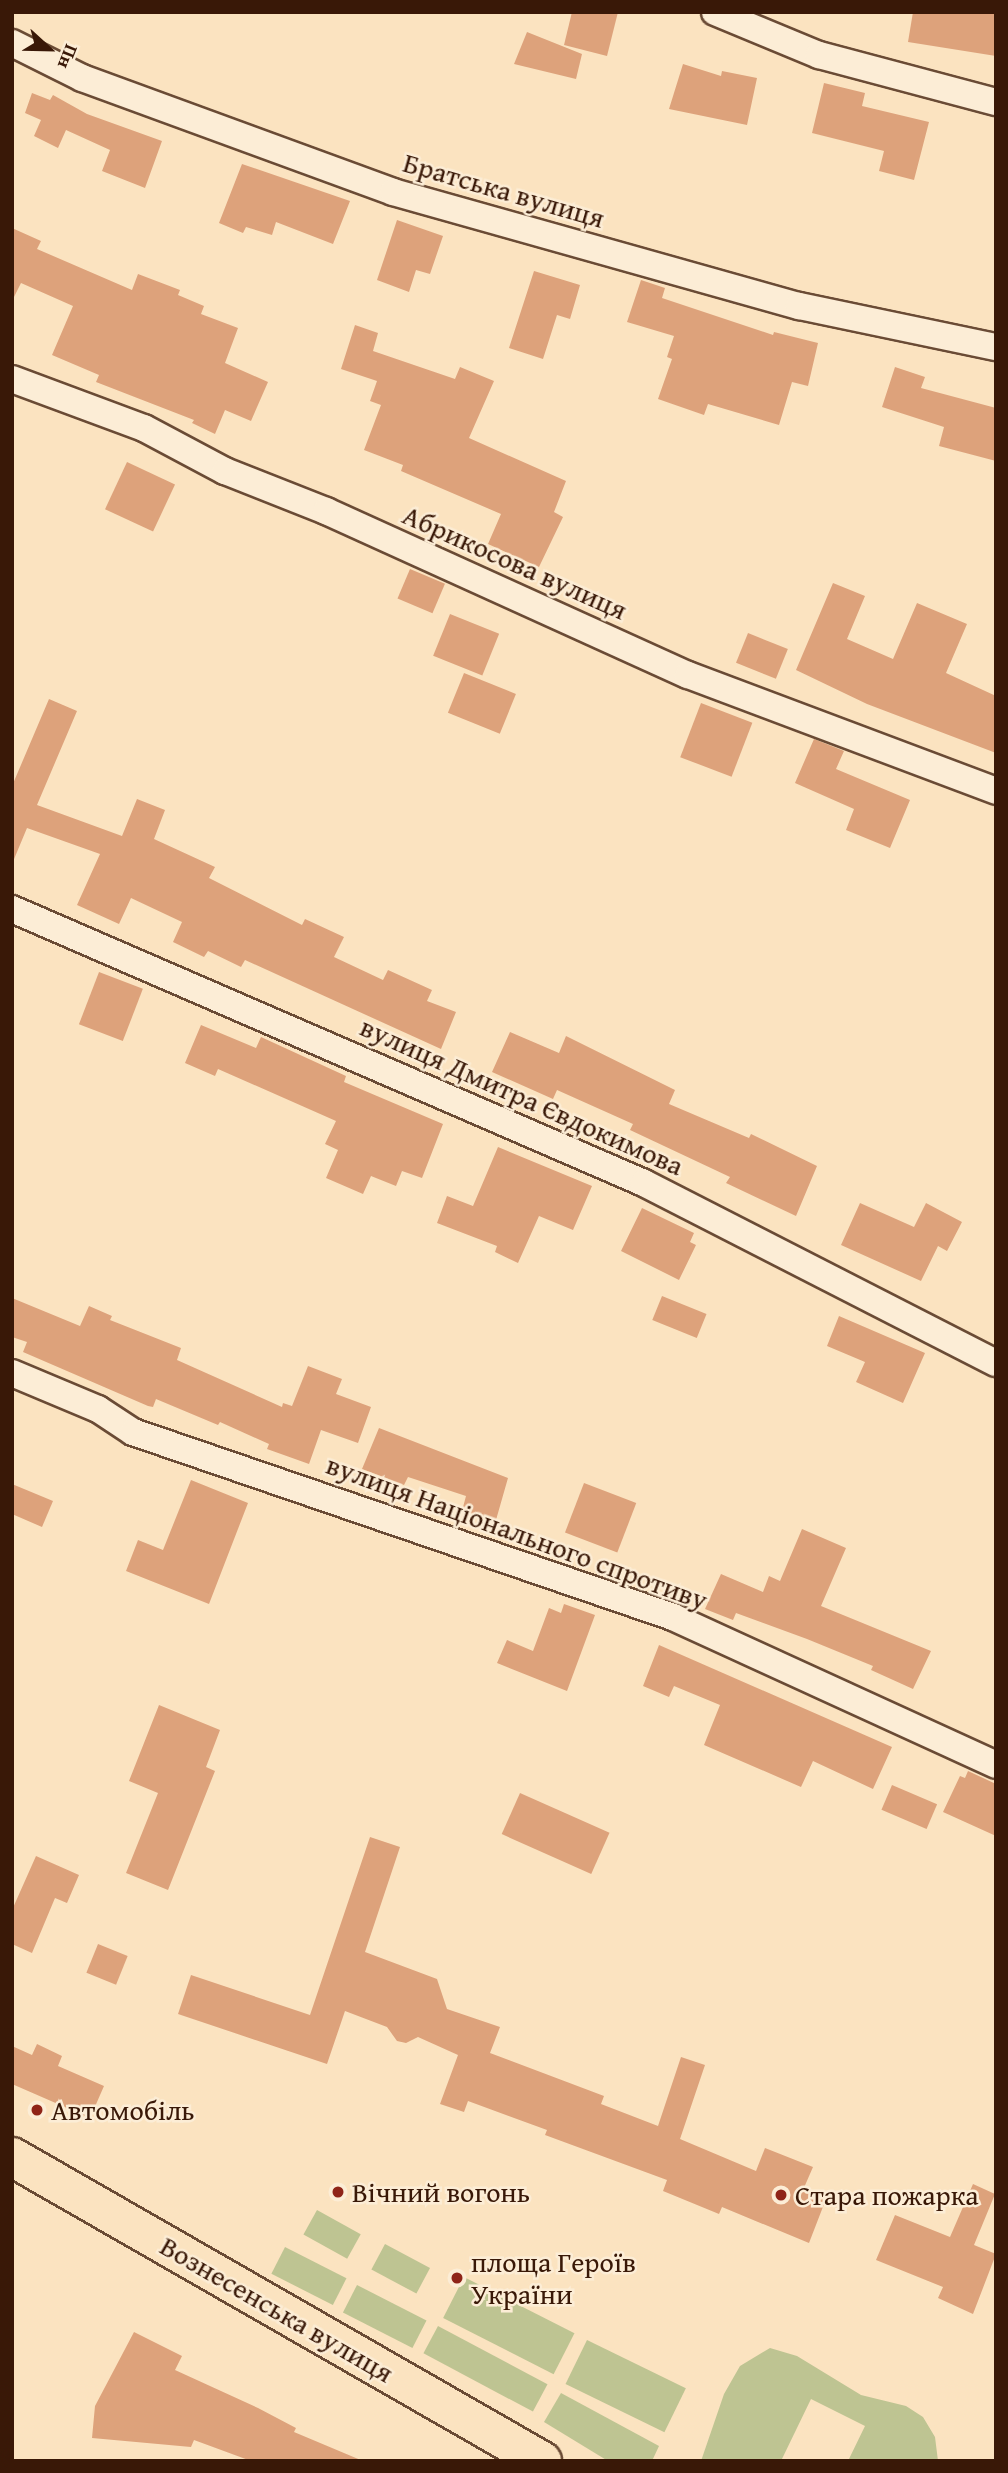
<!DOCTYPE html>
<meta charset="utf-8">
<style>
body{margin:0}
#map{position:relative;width:1008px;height:2473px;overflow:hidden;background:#fbe3c0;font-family:"Gentium Book Plus",serif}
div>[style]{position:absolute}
.green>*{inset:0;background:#bec492;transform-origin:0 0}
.building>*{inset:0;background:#dda27b;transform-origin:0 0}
.roads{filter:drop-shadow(2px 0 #6a4b35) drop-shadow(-2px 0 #6a4b35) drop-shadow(0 2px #6a4b35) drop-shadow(0 -2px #6a4b35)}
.street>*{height:26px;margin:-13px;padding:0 13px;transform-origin:13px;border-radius:13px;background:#fcedd6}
.primary>*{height:38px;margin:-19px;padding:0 19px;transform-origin:19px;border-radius:19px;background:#fbe3c0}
.dots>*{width:19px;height:19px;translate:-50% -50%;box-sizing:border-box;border:4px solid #fcedd6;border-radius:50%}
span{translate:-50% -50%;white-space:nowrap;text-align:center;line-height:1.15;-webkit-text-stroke:5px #fcedd6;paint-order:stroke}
.street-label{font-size:28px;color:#391807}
.poi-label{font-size:28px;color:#391807}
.left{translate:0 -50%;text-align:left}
.frame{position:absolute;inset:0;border:14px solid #391807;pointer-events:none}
.north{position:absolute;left:14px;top:14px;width:70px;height:70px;-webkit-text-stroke:5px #fcedd6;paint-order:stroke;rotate:112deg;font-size:19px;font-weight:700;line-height:28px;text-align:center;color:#391807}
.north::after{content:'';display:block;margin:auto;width:24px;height:32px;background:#391807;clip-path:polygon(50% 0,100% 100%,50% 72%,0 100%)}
</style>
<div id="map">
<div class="green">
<div style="left:317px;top:2210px;width:50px;height:28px;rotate:29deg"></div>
<div style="left:385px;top:2244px;width:51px;height:29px;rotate:28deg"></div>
<div style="left:285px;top:2247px;width:69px;height:30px;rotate:27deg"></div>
<div style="left:464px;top:2277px;width:124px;height:46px;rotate:27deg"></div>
<div style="left:357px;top:2285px;width:78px;height:31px;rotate:27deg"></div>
<div style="left:438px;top:2326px;width:124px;height:31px;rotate:28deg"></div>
<div style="left:587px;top:2340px;width:110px;height:49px;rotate:26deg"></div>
<div style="clip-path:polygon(770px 2348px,797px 2356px,861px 2395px,906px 2406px,923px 2417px,935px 2437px,938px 2461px,848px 2461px,865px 2426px,811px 2399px,781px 2461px,701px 2461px,724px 2394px,740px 2366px)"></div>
<div style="clip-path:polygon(561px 2393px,659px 2446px,652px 2461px,608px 2461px,544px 2422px)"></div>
</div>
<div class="building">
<div style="clip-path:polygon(572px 12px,618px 12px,607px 56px,564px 45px)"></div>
<div style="clip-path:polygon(913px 12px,996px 12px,996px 56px,908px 42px)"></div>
<div style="clip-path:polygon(527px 32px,582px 54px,576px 79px,514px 64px)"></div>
<div style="clip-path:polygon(683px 64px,721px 76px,722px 71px,757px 78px,747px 125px,669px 109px)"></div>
<div style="clip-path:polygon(824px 83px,865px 93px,862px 106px,929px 122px,914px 180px,879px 171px,884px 151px,812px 133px)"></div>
<div style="clip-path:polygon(32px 93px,50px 100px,53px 95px,87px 114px,162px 141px,145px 188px,102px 171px,110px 150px,66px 130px,58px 148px,34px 136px,41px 120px,25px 113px)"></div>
<div style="clip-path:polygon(242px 164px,350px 201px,333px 244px,276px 222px,272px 235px,246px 227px,243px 233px,219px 223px)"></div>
<div style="clip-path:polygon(397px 220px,443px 236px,430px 274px,416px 270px,409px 292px,377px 280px)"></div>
<div style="clip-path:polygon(12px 228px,41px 241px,37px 249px,132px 290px,138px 274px,180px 290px,178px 295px,204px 306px,201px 314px,238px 328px,225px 363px,268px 382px,251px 421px,225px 410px,215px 434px,192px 423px,194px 420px,96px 382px,99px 375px,52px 355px,73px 306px,21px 283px,12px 301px)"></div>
<div style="clip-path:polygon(534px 271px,580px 285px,570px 319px,557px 315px,543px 359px,509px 348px)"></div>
<div style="clip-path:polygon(641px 280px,665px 288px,662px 298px,773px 335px,774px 332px,818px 343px,808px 386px,792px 382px,779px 425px,708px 404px,704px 415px,658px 399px,672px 359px,667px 357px,674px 336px,627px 322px)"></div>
<div style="clip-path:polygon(355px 325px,378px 333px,373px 351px,455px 379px,460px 367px,494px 381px,469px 438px,566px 481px,554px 512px,563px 517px,539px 567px,488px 544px,501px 514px,401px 471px,403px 465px,364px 450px,381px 405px,370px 401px,377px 381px,341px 369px)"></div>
<div style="clip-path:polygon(895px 367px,925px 377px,921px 388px,996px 408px,996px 461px,939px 446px,944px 427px,882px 407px)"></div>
<div style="left:127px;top:462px;width:53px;height:52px;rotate:25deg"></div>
<div style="left:410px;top:569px;width:38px;height:32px;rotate:23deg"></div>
<div style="clip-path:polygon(833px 583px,865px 596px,847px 639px,893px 659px,917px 603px,967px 624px,946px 673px,996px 696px,996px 753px,867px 704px,796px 670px)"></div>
<div style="left:450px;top:614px;width:53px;height:45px;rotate:22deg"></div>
<div style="left:748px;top:633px;width:43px;height:32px;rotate:22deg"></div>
<div style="left:464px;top:673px;width:56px;height:43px;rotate:22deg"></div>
<div style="clip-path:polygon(49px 699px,77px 711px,37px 805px,122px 836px,137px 799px,165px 810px,154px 839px,215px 867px,209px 878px,302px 925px,305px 919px,344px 937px,334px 957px,383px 980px,388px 970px,432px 990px,427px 1001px,456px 1012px,441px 1049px,245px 960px,241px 967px,208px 951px,204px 957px,173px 942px,182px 922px,131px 898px,119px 924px,77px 905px,100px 854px,27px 828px,12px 864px,12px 786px)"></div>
<div style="left:701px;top:703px;width:55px;height:58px;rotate:21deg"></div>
<div style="clip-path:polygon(814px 739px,844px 751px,836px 769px,910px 800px,890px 848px,846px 830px,854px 809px,795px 783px)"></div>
<div style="left:99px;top:972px;width:47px;height:56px;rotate:21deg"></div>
<div style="clip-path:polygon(201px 1025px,256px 1048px,261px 1037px,346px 1076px,344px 1082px,443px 1124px,422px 1178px,402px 1171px,396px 1186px,371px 1176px,363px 1194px,326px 1178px,338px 1150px,325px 1144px,336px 1121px,218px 1069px,215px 1076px,185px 1063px)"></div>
<div style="clip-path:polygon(510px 1032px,559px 1053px,566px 1036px,675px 1090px,669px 1104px,749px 1138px,751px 1134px,817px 1166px,796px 1216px,726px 1183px,730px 1177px,630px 1130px,633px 1124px,557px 1090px,553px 1099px,492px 1072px)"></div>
<div style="clip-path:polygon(498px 1147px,592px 1186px,573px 1230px,539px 1216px,518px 1263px,495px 1252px,497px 1246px,437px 1223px,447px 1196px,473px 1206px)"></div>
<div style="clip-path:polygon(860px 1203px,914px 1227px,926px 1203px,962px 1222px,947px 1251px,938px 1246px,921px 1281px,841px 1245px)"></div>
<div style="clip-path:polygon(642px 1208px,694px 1233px,690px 1242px,696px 1245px,679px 1280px,621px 1251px)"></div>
<div style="left:662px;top:1296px;width:48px;height:26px;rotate:22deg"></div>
<div style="clip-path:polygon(12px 1298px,80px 1326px,89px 1306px,112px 1316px,110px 1320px,181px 1348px,177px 1360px,282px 1407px,283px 1403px,292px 1406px,308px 1366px,342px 1379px,336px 1394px,371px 1407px,358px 1443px,321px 1430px,309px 1464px,267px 1449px,269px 1444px,220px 1422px,218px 1425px,156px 1399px,153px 1407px,148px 1406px,23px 1352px,27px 1342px,12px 1337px)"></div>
<div style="clip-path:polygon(839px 1316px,925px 1353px,903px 1403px,856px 1382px,865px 1362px,827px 1346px)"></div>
<div style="clip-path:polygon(379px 1428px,508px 1478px,496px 1520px,462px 1511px,466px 1496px,408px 1477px,404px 1485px,362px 1469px)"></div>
<div style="clip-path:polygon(191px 1480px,248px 1503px,209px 1604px,126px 1571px,138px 1540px,163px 1550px)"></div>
<div style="left:584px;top:1483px;width:56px;height:53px;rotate:21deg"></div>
<div style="clip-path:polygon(12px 1484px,53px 1501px,42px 1527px,12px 1514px)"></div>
<div style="clip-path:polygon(802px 1529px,846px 1548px,821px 1606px,931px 1651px,913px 1689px,871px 1670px,873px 1666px,807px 1639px,736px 1613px,733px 1620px,705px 1609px,721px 1574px,763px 1592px,769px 1576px,780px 1581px)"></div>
<div style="clip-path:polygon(564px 1604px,595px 1615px,567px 1691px,497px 1663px,507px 1640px,533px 1651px,549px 1608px,561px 1613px)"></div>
<div style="clip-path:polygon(659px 1645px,892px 1747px,873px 1789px,813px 1761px,801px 1787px,704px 1745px,720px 1705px,674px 1686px,669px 1697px,643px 1686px)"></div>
<div style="clip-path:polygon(159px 1705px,220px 1730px,206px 1767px,215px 1771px,168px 1890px,126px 1873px,158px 1793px,129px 1781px)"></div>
<div style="clip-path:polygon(968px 1771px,996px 1784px,996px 1836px,943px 1812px,960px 1776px,965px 1778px)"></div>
<div style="left:892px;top:1785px;width:49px;height:27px;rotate:23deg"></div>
<div style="left:520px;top:1793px;width:98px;height:45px;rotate:24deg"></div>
<div style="clip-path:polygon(370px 1837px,400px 1847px,365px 1952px,437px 1979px,447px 2009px,500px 2027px,490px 2053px,604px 2096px,601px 2104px,658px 2126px,681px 2057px,705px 2065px,680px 2139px,756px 2171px,765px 2148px,813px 2167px,803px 2190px,826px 2199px,809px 2243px,722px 2207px,719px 2214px,663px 2191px,667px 2180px,545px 2135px,547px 2130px,468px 2101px,464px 2112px,440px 2104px,458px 2055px,418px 2037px,406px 2043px,397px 2041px,387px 2027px,345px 2011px,327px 2064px,178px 2014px,191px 1975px,310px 2015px)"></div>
<div style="clip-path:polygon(36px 1856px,79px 1875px,67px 1903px,55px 1898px,32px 1953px,12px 1944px,12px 1910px)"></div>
<div style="left:98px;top:1944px;width:32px;height:31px;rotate:22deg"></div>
<div style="clip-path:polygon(37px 2044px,62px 2056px,58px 2066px,104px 2086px,90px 2118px,12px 2084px,12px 2046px,32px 2055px)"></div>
<div style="clip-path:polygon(973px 2184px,995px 2194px,974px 2245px,996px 2254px,973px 2314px,938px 2298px,943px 2287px,876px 2260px,895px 2215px,950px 2237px)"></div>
<div style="clip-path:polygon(134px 2332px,182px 2356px,175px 2370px,258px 2408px,296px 2428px,294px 2432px,363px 2461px,251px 2461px,194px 2440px,191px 2447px,92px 2438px,95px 2406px)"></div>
</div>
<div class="roads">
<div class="street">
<div style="left:715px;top:12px;width:113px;rotate:22.5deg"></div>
<div style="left:819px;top:55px;width:183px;rotate:14.9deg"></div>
<div style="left:12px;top:43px;width:78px;rotate:26.6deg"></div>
<div style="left:82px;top:78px;width:331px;rotate:20.1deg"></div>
<div style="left:393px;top:192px;width:422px;rotate:15.7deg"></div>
<div style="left:799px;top:306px;width:201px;rotate:11.8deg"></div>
<div style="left:12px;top:379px;width:141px;rotate:20.4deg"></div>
<div style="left:144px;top:428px;width:92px;rotate:28deg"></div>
<div style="left:225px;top:471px;width:109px;rotate:21.6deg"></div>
<div style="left:326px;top:511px;width:397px;rotate:24.4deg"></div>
<div style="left:688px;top:675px;width:329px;rotate:20.6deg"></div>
<div style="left:12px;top:909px;width:689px;rotate:23.44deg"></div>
<div style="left:644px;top:1183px;width:395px;rotate:27.1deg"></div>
<div style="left:12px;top:1373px;width:93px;rotate:22.7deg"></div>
<div style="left:98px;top:1409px;width:42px;rotate:33.3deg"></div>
<div style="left:133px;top:1432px;width:571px;rotate:18.91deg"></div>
<div style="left:673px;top:1617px;width:355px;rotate:24.6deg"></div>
</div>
<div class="primary">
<div style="left:12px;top:2157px;width:611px;rotate:29.84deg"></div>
</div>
</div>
<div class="dots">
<div style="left:37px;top:2110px;background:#8f2418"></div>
<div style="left:338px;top:2192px;background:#8f2418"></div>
<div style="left:781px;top:2195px;background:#8f2418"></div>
<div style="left:457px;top:2278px;background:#8f2418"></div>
</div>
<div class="street-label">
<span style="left:504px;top:190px;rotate:16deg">Братська вулиця</span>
<span style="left:515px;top:562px;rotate:24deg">Абрикосова вулиця</span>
<span style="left:522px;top:1096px;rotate:24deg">вулиця Дмитра Євдокимова</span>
<span style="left:517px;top:1532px;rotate:20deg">вулиця Національного спротиву</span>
<span style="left:277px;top:2309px;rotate:30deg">Вознесенська вулиця</span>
</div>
<div class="poi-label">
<span class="left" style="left:51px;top:2110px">Автомобіль</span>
<span class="left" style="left:352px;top:2192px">Вічний вогонь</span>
<span class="left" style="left:795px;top:2195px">Стара пожарка</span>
<span class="left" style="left:471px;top:2278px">площа Героїв<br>України</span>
</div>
<div class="frame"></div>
<div class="north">Пн</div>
</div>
